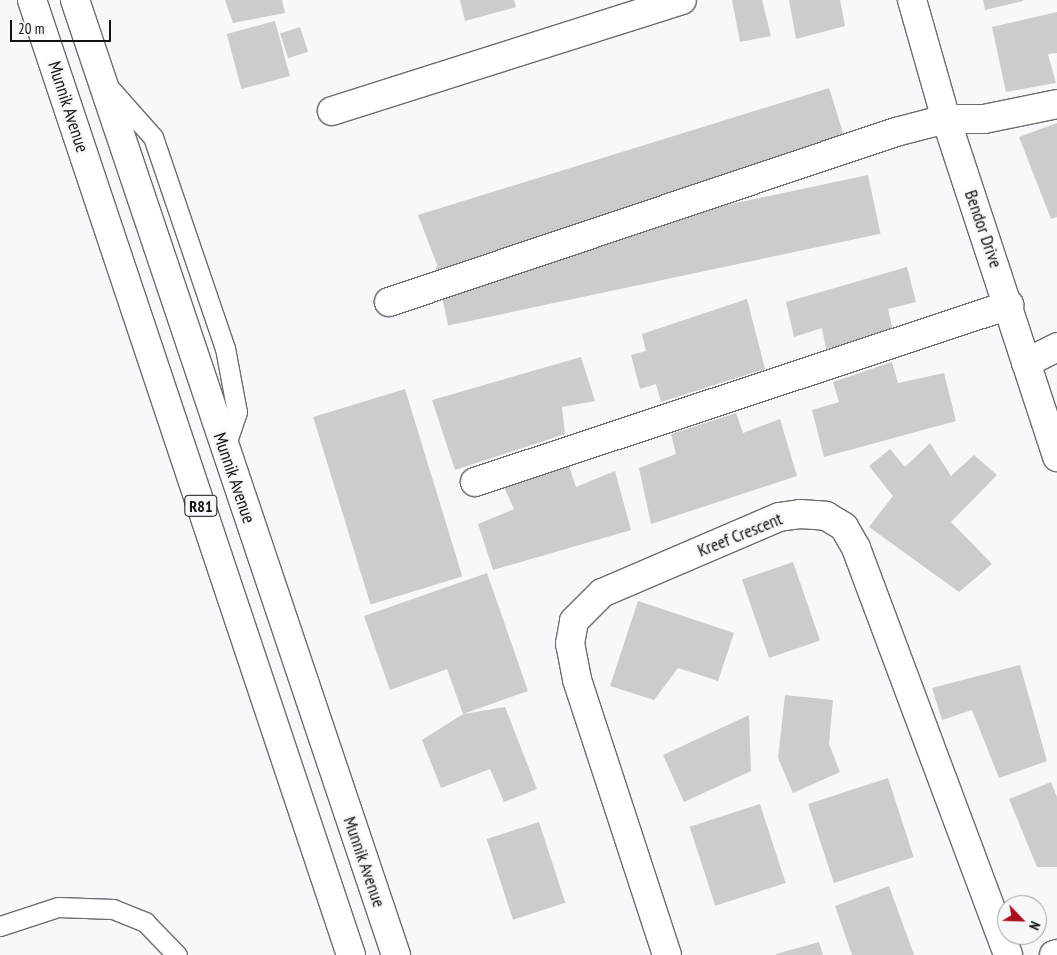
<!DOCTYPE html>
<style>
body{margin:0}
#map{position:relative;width:1057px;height:955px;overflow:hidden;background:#f7f8fb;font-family:"PT Sans Narrow",sans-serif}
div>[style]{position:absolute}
.building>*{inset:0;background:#caccce;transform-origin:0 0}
.roads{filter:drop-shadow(1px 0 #6b6d6f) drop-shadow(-1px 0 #6b6d6f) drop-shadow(0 1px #6b6d6f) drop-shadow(0 -1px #6b6d6f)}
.lane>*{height:19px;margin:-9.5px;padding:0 9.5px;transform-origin:9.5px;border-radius:9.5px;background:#fff}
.street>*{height:28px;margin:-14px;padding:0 14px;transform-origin:14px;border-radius:14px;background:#fff}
.primary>*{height:28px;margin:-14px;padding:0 14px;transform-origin:14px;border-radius:14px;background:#fff}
span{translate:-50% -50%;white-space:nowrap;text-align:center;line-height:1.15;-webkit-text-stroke:5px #f7f8fb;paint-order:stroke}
.shield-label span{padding:1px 4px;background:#f7f8fb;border:1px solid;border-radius:4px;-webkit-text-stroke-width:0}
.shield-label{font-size:16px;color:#111213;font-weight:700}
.street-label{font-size:18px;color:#111213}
.north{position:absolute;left:997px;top:895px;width:50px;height:50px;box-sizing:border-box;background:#f7f8fb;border:1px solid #9b9c9e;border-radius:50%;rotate:114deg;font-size:14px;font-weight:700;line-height:20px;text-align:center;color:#111213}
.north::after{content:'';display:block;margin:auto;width:18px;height:22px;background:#a7101f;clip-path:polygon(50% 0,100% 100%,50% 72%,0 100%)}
.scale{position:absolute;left:10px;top:20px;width:101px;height:22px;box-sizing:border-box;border:2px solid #111213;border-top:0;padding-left:6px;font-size:15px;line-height:18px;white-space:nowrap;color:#111213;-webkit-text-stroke:4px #f7f8fb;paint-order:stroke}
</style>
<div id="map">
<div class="building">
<div style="clip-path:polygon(225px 0,282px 0,285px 13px,233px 23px)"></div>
<div style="clip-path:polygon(460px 0,514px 0,516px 7px,465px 21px)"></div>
<div style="clip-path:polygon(732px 0,762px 0,771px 36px,740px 42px)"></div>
<div style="clip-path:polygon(789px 0,840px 0,845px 26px,796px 39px)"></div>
<div style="clip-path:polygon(983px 0,1023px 0,1023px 1px,985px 10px)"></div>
<div style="clip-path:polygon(1057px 12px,1057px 53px,1048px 54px,1056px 83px,1006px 92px,992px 27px)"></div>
<div style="left:275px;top:21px;width:57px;height:50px;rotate:75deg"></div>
<div style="left:300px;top:27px;width:26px;height:21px;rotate:72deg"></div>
<div style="clip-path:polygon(829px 88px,844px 136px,439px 270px,418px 215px)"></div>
<div style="clip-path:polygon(1057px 123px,1057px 217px,1051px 219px,1019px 137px)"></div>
<div style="left:868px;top:175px;width:60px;height:442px;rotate:78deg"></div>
<div style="clip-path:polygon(907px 267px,916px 302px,888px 309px,893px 331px,826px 349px,822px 328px,794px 337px,786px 302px)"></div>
<div style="clip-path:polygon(747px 299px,765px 369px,661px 402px,656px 384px,640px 389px,631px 355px,646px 351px,642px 334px)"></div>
<div style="clip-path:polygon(581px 357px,595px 401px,562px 407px,565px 434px,455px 470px,432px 400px)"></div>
<div style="clip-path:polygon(892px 362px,898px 383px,944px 373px,956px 421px,824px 457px,812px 410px,839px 402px,833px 382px)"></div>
<div style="left:405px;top:389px;width:196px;height:96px;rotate:73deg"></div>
<div style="clip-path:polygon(736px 413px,743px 433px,780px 419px,797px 476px,651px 524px,639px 468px,676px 454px,671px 434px)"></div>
<div style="clip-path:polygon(930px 443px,951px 476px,974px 455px,997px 475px,951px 522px,992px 564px,959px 592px,869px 527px,893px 496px,869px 466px,890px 449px,905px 467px)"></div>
<div style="clip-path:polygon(569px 466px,576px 487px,615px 471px,631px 530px,493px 570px,478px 524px,514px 509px,504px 487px)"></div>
<div style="left:793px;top:562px;width:83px;height:54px;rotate:71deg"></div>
<div style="clip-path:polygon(487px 573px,528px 691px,463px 714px,505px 707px,537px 789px,504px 802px,490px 769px,441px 788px,422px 740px,463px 714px,447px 669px,390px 690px,364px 616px)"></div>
<div style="clip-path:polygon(638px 601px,734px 633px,718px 681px,678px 668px,654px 700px,610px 686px)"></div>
<div style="clip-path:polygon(1020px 665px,1047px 761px,999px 778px,972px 710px,942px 720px,932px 688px)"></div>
<div style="clip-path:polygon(785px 695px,833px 700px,829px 744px,840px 772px,793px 793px,778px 758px)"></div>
<div style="clip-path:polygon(749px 715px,751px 771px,684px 802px,663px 755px)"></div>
<div style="left:888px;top:778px;width:83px;height:84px;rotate:72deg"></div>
<div style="clip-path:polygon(1051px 782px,1057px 797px,1057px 867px,1037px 867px,1009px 799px)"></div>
<div style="left:760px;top:804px;width:83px;height:74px;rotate:72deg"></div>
<div style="left:539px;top:822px;width:85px;height:55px;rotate:72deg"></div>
<div style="clip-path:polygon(889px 886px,914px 955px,852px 955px,835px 906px)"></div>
<div style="clip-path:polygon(819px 942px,823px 955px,776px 955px,776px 954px)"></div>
</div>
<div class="roads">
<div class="lane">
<div style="left:105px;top:83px;width:72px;rotate:48.4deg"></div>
<div style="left:153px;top:137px;width:223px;rotate:71.2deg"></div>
<div style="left:225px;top:348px;width:65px;rotate:79.4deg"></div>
<div style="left:237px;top:412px;width:39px;rotate:109deg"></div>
<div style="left:0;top:926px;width:61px;rotate:-18.1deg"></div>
<div style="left:58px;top:907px;width:55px;rotate:2.1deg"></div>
<div style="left:113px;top:909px;width:35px;rotate:22deg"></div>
<div style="left:145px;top:922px;width:46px;rotate:45.9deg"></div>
</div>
<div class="street">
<div style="left:912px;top:0;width:124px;rotate:74.1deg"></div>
<div style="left:946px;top:119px;width:356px;rotate:71.8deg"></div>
<div style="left:332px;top:111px;width:367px;rotate:-17.6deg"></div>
<div style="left:389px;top:302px;width:535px;rotate:-18.54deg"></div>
<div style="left:896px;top:132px;width:52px;rotate:-14.6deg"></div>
<div style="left:946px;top:119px;width:38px"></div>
<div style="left:984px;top:119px;width:75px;rotate:-11.6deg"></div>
<div style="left:1026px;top:363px;width:35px;rotate:-27deg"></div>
<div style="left:475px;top:482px;width:563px;rotate:-18.34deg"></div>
<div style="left:667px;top:955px;width:290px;rotate:-108.1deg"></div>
<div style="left:577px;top:679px;width:36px;rotate:-101deg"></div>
<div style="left:570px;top:644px;width:23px;rotate:-80deg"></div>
<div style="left:574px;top:621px;width:40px;rotate:-45deg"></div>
<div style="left:602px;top:593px;width:193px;rotate:-23.2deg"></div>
<div style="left:779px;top:517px;width:21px;rotate:-8deg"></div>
<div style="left:800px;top:514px;width:26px;rotate:4deg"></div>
<div style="left:826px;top:516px;width:21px;rotate:31deg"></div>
<div style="left:844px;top:527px;width:24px;rotate:60deg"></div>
<div style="left:856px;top:548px;width:434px;rotate:69.5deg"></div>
<div style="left:1054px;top:955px;width:3px;rotate:-18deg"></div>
</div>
<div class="primary">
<div style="left:32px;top:0;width:1007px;rotate:71.53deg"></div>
<div style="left:75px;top:0;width:1008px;rotate:71.42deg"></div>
</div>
</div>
<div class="shield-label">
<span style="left:201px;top:506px">R81</span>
</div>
<div class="street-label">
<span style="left:68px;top:107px;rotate:72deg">Munnik Avenue</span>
<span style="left:983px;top:229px;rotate:71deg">Bendor Drive</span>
<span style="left:234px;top:478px;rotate:71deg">Munnik Avenue</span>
<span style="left:740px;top:535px;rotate:-22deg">Kreef Crescent</span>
<span style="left:364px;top:862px;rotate:71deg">Munnik Avenue</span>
</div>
<div class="north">N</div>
<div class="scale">20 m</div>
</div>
